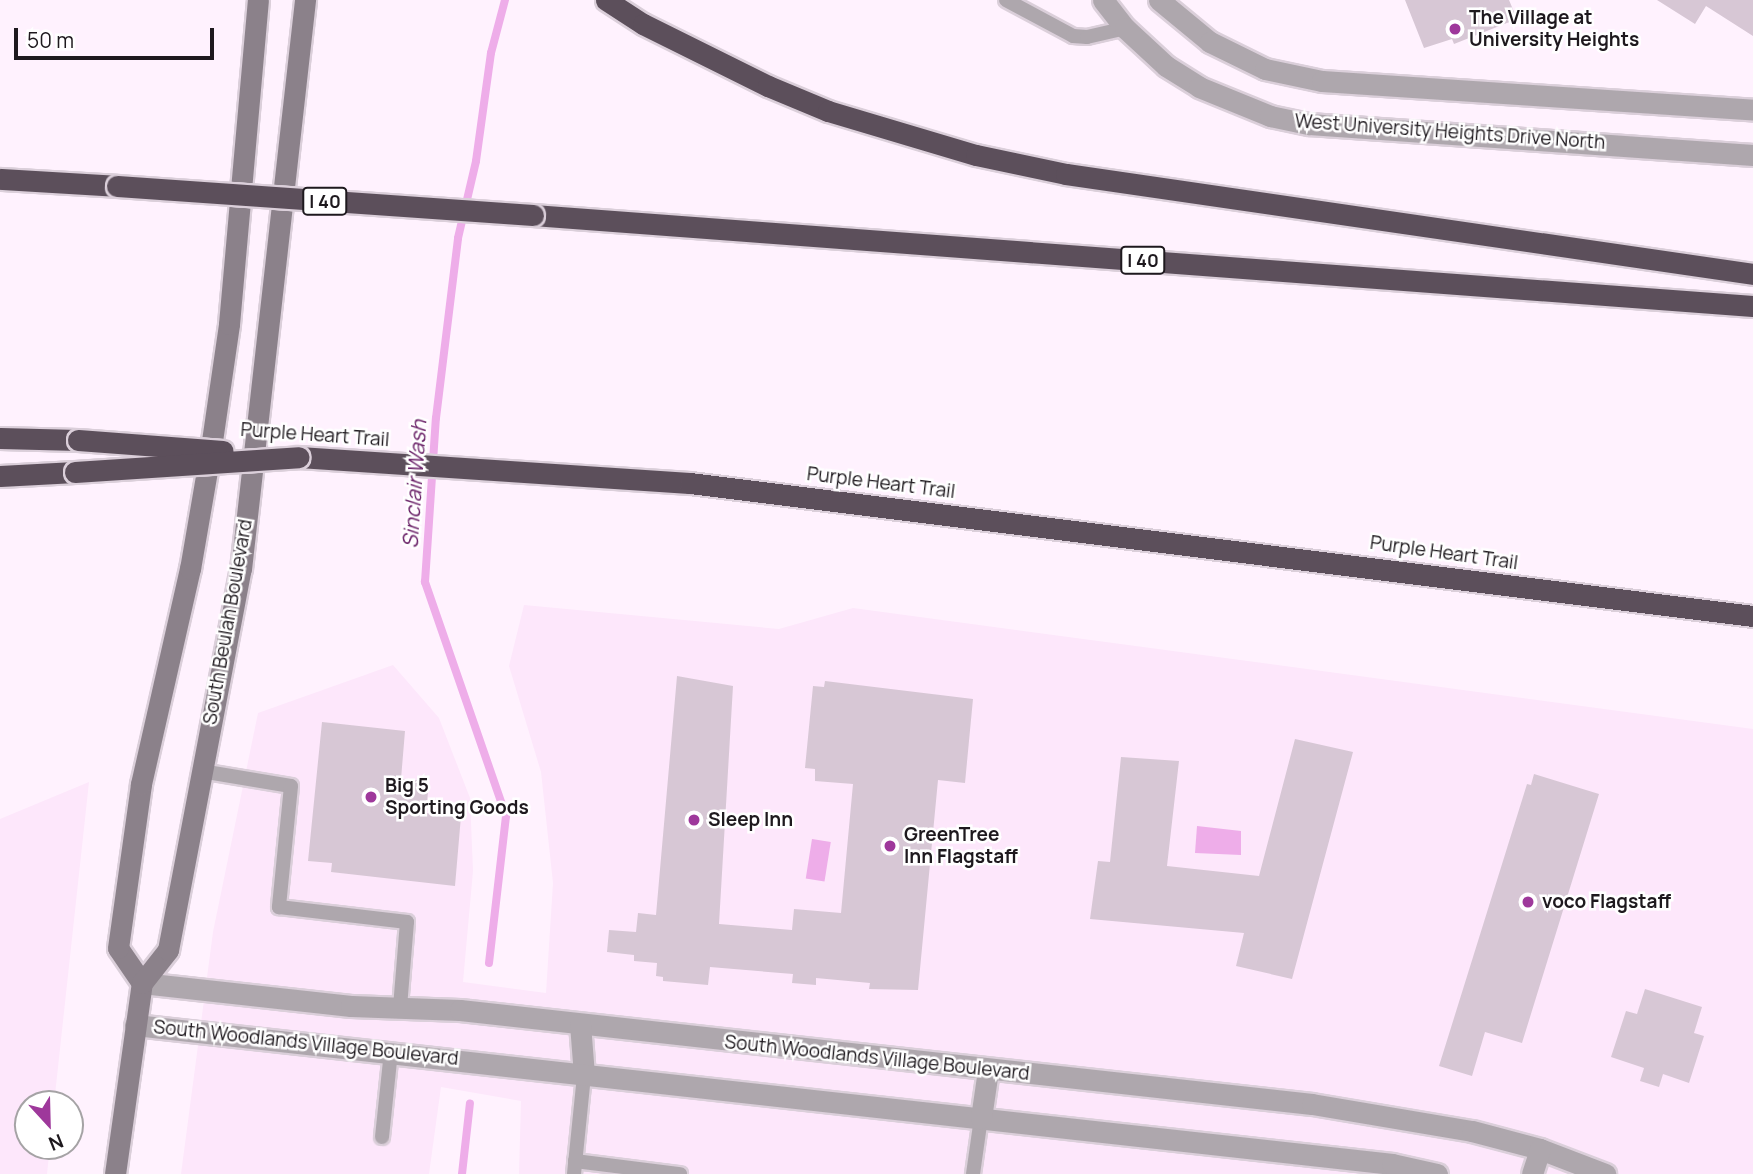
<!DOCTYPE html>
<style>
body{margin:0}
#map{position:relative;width:1753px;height:1174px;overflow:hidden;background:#fff2fe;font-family:Manrope,sans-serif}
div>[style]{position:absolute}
.built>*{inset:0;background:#fde7fb}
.water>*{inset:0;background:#eeade9;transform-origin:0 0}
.stream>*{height:8px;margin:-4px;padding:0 4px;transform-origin:4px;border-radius:4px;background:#eeade9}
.building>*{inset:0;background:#d7c7d5}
.roads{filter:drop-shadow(2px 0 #dbcfda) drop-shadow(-2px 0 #dbcfda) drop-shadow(0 2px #dbcfda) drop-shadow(0 -2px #dbcfda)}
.service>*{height:14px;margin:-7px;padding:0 7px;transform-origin:7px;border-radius:7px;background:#aea7ad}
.tertiary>*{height:21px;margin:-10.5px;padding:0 10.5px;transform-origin:10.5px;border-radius:10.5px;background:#aea7ad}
.secondary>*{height:21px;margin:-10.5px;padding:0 10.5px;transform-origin:10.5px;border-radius:10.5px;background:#8b818a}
.motorway>*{height:21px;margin:-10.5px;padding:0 10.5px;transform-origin:10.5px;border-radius:10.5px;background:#5c4f5b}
.bridges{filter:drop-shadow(2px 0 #dbcfda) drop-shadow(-2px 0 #dbcfda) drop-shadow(0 2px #dbcfda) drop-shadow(0 -2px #dbcfda)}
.motorway-bridge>*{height:21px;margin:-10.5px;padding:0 10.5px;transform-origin:10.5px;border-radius:10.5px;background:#5c4f5b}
.dots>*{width:19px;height:19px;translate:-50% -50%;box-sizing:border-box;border:4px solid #fff;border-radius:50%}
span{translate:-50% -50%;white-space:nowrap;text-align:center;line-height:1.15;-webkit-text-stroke:5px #fff;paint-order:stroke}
.shield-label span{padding:2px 5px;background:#fff;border:2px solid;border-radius:5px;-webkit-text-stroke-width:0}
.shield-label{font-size:18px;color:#1e191e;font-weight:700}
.poi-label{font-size:19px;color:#1e191e;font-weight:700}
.left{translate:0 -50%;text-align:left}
.street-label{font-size:19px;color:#1e191e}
.water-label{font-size:21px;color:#6a2168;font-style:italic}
.north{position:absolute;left:14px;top:1090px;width:70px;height:70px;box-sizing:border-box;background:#fff;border:2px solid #a5a3a5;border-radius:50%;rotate:158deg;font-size:19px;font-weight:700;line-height:28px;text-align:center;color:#1e191e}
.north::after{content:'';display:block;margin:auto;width:24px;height:32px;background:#9e389b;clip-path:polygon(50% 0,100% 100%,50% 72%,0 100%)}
.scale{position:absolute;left:14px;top:28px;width:200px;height:32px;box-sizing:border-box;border:4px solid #1e191e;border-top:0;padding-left:9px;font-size:21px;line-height:24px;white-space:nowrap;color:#1e191e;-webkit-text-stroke:5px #fff;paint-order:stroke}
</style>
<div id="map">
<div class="built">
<div style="clip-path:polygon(524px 605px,779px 629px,853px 608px,1753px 729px,1753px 1174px,519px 1174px,521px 1101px,441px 1087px,429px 1174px,181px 1174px,213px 932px,258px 713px,393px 665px,439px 718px,470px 798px,473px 871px,463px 982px,546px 993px,553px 883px,541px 772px,509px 666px)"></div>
<div style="clip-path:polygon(89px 782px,54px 1104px,28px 1104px,28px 1146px,50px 1146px,47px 1174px,0 1174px,0 819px)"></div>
</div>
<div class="water">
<div style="clip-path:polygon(1197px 826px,1241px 831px,1241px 855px,1195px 853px)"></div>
<div style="left:812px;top:839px;width:19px;height:40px;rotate:9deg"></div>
</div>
<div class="stream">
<div style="left:489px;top:963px;width:148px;rotate:-83.4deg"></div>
<div style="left:506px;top:816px;width:248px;rotate:-109.1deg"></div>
<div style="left:425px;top:582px;width:164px;rotate:-86.2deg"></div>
<div style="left:436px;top:418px;width:181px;rotate:-83deg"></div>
<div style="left:458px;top:238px;width:79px;rotate:-76.8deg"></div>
<div style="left:476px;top:161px;width:109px;rotate:-82.1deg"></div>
<div style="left:491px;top:53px;width:55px;rotate:-75.2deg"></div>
<div style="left:462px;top:1174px;width:71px;rotate:-83.6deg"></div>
</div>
<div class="building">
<div style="clip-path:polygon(1405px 0,1509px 0,1517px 19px,1454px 44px,1452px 39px,1424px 48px)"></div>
<div style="clip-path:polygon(1657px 0,1753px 0,1753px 36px,1706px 6px,1695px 24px)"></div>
<div style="clip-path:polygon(677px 676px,733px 686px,719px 924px,792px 930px,794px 909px,841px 913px,853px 784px,815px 781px,815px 769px,805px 768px,813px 686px,824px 687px,825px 681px,973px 699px,965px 783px,938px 780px,918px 990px,869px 989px,870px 983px,816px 978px,816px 985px,792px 983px,793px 974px,710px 967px,708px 985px,663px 981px,663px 977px,656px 976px,657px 963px,634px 961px,634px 955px,607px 952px,609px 930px,636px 932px,638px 913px,656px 915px)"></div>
<div style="clip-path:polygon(322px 722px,405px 731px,401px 779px,429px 781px,426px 813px,461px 816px,455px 886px,331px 872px,332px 863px,308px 861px)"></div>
<div style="clip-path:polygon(1295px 739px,1353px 752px,1292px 979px,1236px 966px,1244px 933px,1090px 919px,1098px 861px,1110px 862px,1121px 757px,1179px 761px,1167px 866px,1259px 876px)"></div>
<div style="clip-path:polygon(1534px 774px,1599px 794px,1522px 1043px,1485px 1032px,1472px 1076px,1439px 1066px,1527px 784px,1531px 785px)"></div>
<div style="clip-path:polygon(1645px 989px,1702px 1007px,1694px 1033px,1704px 1036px,1689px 1083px,1663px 1074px,1659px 1087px,1640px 1081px,1644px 1068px,1611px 1057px,1626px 1011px,1637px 1014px)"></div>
</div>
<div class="roads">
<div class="service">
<div style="left:1006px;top:0;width:76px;rotate:28.2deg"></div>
<div style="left:1073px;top:36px;width:14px;rotate:4deg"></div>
<div style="left:1087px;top:37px;width:39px;rotate:-13deg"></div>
<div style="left:201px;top:771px;width:91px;rotate:9.5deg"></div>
<div style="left:291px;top:786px;width:122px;rotate:95.7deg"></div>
<div style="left:279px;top:907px;width:129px;rotate:6.7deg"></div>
<div style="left:407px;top:922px;width:85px;rotate:94.7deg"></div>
<div style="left:382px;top:1137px;width:85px;rotate:-84deg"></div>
<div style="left:575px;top:1161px;width:106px;rotate:7.1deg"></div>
<div style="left:574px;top:1174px;width:100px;rotate:-84.2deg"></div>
<div style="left:973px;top:1174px;width:57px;rotate:-81.9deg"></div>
</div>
<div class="tertiary">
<div style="left:1103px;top:0;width:36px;rotate:52deg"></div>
<div style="left:1125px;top:28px;width:56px;rotate:42.8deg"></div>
<div style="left:1166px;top:66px;width:39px;rotate:32deg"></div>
<div style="left:1199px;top:87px;width:77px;rotate:22.2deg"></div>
<div style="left:1270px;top:116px;width:40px;rotate:12deg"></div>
<div style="left:1309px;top:124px;width:445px;rotate:4deg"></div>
<div style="left:1159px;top:0;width:66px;rotate:39.5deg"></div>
<div style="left:1210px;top:42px;width:61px;rotate:26.1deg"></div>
<div style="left:1265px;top:69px;width:58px;rotate:11.9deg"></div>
<div style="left:1322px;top:81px;width:432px;rotate:3.8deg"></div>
<div style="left:142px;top:983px;width:210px;rotate:6.3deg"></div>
<div style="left:351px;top:1006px;width:109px;rotate:2.1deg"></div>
<div style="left:460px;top:1010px;width:857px;rotate:6.3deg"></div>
<div style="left:1312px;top:1104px;width:162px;rotate:9.6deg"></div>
<div style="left:1472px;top:1131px;width:70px;rotate:14.8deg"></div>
<div style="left:1540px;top:1149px;width:70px;rotate:21deg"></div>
<div style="left:580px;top:1024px;width:51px;rotate:85.5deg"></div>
<div style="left:135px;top:1025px;width:1265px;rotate:6.31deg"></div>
<div style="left:1392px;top:1164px;width:46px;rotate:12.5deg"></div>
<div style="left:981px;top:1118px;width:49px;rotate:-81.7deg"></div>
<div style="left:1532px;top:1174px;width:26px;rotate:-72deg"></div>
</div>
<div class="secondary">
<div style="left:142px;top:983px;width:42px;rotate:-124.4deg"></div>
<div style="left:118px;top:948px;width:166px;rotate:-82deg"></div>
<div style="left:141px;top:784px;width:221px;rotate:-77.2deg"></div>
<div style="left:190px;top:569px;width:130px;rotate:-80.2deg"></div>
<div style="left:212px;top:441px;width:118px;rotate:-81.7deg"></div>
<div style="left:229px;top:324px;width:325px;rotate:-84.9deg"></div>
<div style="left:115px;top:1174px;width:193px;rotate:-82deg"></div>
<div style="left:142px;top:983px;width:42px;rotate:-51.8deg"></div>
<div style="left:168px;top:950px;width:388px;rotate:-79.2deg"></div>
<div style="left:241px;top:569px;width:573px;rotate:-83.58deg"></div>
</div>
<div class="motorway">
<div style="left:606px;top:0;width:44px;rotate:33deg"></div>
<div style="left:643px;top:24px;width:140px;rotate:26.4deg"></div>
<div style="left:768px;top:86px;width:65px;rotate:22.6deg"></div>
<div style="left:828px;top:111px;width:154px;rotate:16.6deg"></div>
<div style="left:976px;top:155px;width:92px;rotate:11.9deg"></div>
<div style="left:1066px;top:174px;width:694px;rotate:8.28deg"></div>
<div style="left:0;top:179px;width:117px;rotate:3.4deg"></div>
<div style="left:533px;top:215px;width:1223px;rotate:4.27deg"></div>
<div style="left:0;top:438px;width:78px;rotate:1.5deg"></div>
<div style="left:298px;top:457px;width:393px;rotate:3.8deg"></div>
<div style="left:690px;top:483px;width:1071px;rotate:7.13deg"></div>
<div style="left:0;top:476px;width:75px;rotate:-3.1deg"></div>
</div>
</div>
<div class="bridges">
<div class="motorway-bridge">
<div style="left:117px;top:186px;width:417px;rotate:4deg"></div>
<div style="left:78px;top:440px;width:145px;rotate:4.3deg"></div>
<div style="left:75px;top:472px;width:224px;rotate:-3.8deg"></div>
</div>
</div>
<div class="dots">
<div style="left:1455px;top:29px;background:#9e389b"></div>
<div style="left:371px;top:797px;background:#9e389b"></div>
<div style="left:694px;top:820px;background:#9e389b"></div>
<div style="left:890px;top:846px;background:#9e389b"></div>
<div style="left:1528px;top:902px;background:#9e389b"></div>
</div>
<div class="shield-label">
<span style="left:325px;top:201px">I 40</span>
<span style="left:1143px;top:260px">I 40</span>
</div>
<div class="poi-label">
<span class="left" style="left:1469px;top:29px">The Village at<br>University Heights</span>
<span class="left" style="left:385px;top:797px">Big 5<br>Sporting Goods</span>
<span class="left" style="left:708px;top:820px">Sleep Inn</span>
<span class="left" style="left:904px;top:846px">GreenTree<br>Inn Flagstaff</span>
<span class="left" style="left:1542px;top:902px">voco Flagstaff</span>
</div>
<div class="street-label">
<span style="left:1450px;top:132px;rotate:4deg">West University Heights Drive North</span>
<span style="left:315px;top:435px;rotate:4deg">Purple Heart Trail</span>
<span style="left:881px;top:483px;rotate:7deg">Purple Heart Trail</span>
<span style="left:1444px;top:553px;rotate:8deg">Purple Heart Trail</span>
<span style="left:228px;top:622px;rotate:-80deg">South Beulah Boulevard</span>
<span style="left:306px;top:1043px;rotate:6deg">South Woodlands Village Boulevard</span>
<span style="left:877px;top:1058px;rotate:6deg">South Woodlands Village Boulevard</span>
</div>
<div class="water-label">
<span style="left:414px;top:484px;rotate:-86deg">Sinclair Wash</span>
</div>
<div class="north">N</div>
<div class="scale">50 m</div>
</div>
